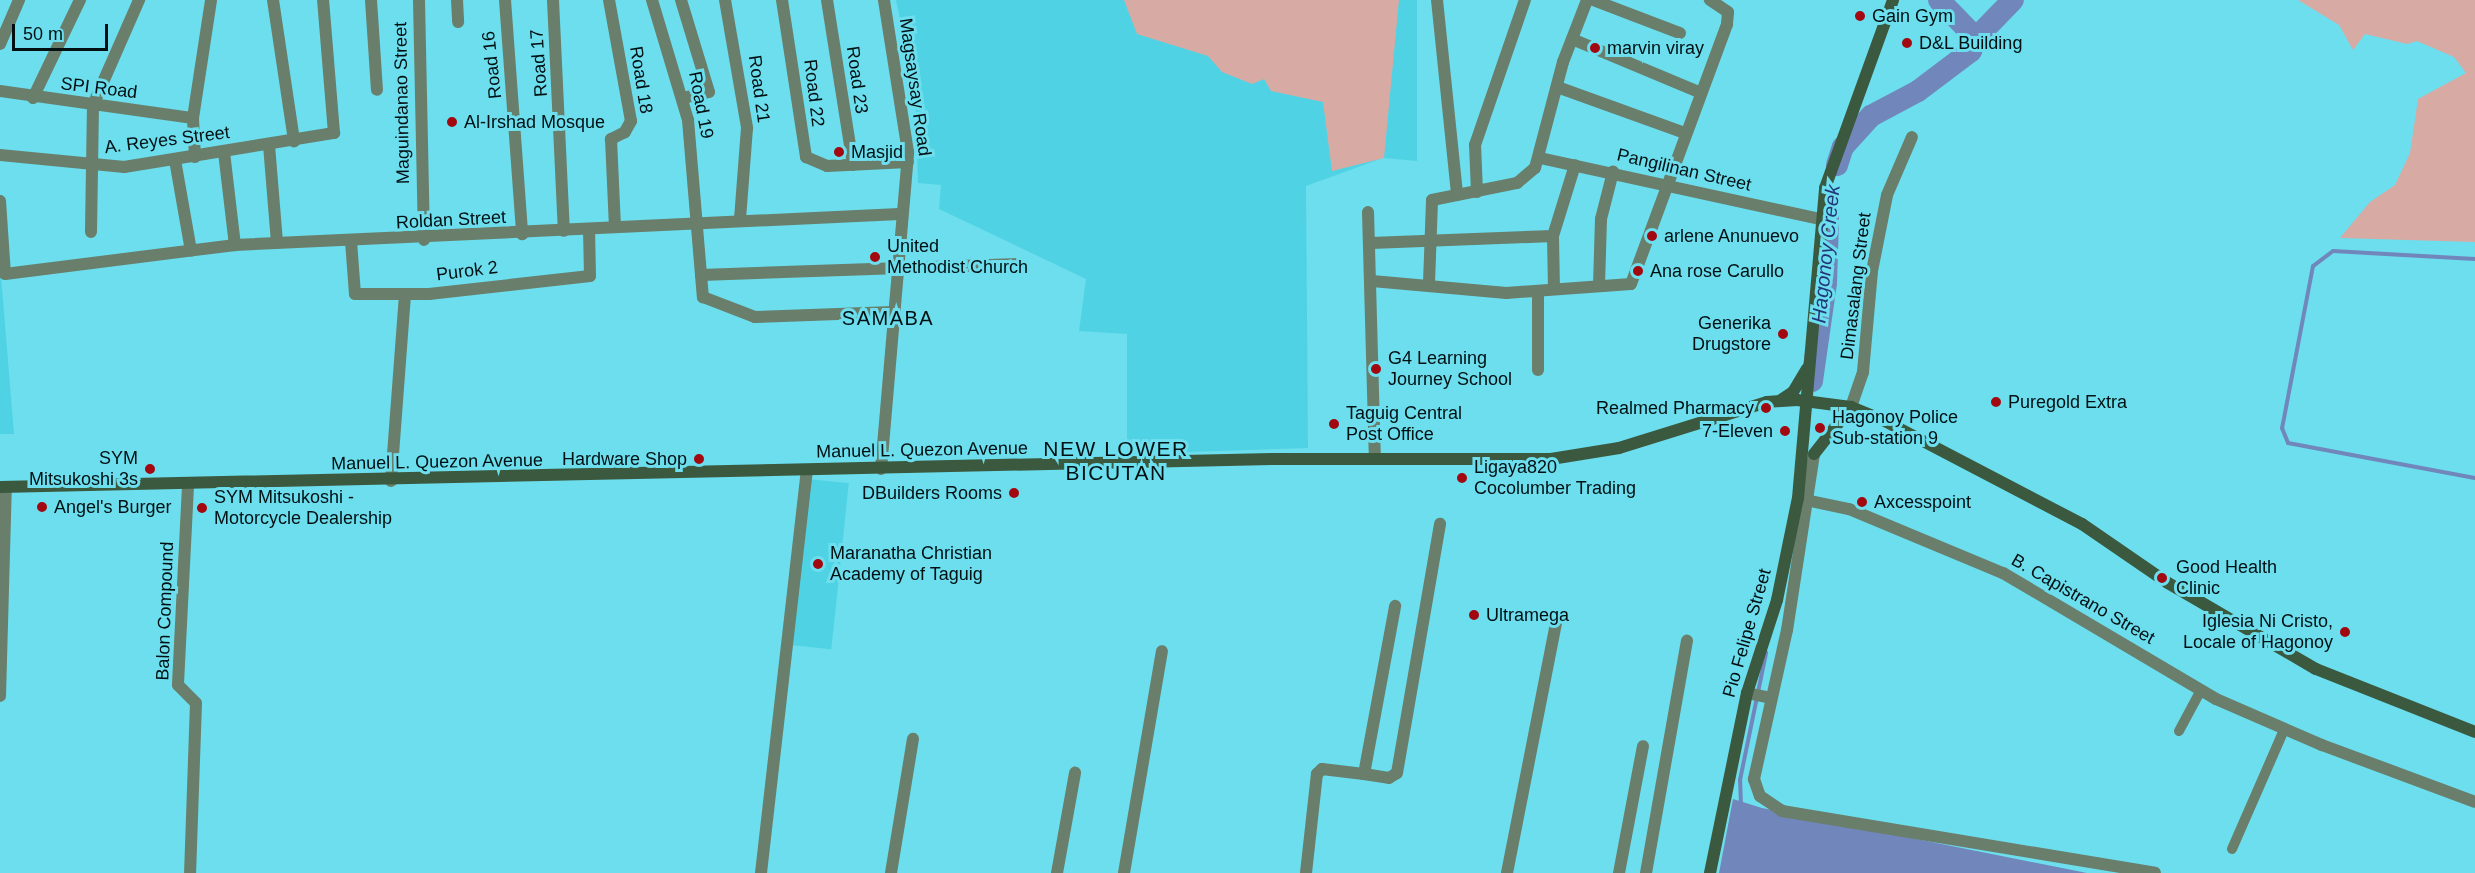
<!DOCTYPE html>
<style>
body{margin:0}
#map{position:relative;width:2475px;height:873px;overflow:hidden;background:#6cdeed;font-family:Helvetica,sans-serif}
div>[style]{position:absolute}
.built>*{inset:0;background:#4fd3e4;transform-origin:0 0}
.green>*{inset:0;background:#d8aaa4}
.water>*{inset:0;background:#7187bc}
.stream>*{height:4px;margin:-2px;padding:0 2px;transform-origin:2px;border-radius:2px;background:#7187bc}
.river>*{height:22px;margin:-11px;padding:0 11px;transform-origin:11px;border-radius:11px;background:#7187bc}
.pedestrian>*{height:10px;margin:-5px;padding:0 5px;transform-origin:5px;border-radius:5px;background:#697e6b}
.minor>*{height:12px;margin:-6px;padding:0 6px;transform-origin:6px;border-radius:6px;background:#697e6b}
.tertiary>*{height:12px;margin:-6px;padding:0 6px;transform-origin:6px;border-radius:6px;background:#697e6b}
.secondary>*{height:12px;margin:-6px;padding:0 6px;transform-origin:6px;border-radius:6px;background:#3b593e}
.dots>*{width:16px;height:16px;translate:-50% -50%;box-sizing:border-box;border:3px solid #6cdeed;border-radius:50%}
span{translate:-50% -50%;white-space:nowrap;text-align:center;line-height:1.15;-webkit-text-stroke:6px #6cdeed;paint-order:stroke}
.poi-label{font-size:18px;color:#001013}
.left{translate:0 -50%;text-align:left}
.right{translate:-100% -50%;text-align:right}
.street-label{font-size:18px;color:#001013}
.water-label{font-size:20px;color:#223678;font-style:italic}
.neighbourhood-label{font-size:20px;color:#001013;letter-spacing:1.5px}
.quarter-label{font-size:21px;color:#001013;letter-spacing:1.5px}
.scale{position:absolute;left:12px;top:24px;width:96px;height:27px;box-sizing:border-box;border:3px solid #001013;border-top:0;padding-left:8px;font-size:18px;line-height:21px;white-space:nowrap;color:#001013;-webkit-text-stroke:4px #6cdeed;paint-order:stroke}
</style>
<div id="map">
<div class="built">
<div style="clip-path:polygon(896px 0,1417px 0,1417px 161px,1383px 158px,1306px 186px,1308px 448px,1127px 454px,1127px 334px,1079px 331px,1086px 279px,939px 209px,941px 185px,918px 183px,915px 89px)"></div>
<div style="clip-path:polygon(0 264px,14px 434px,0 434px)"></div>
<div style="left:808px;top:479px;width:41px;height:167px;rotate:6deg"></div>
</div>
<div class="green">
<div style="clip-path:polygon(1124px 0,1399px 0,1384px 158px,1332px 171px,1323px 102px,1271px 91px,1264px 79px,1252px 84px,1222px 72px,1208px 56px,1137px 34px)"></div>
<div style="clip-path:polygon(2298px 0,2475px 0,2475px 242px,2340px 238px,2370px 202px,2395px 185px,2410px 153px,2418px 99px,2466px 73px,2454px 57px,2417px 41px,2407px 44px,2365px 34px,2353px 50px,2339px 25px)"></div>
</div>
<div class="water">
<div style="clip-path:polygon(1733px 799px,1762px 808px,2087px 873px,1719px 873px)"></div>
</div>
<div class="stream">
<div style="left:2475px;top:259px;width:142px;rotate:-176.8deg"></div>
<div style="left:2333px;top:251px;width:25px;rotate:143deg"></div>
<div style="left:2313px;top:266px;width:165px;rotate:100.8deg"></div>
<div style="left:2282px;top:428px;width:16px;rotate:68deg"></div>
<div style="left:2288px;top:443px;width:190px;rotate:10.6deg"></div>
<div style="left:1741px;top:806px;width:26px;rotate:-92deg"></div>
<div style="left:1740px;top:780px;width:130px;rotate:-78.4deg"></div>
</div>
<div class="river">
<div style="left:1939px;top:0;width:53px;rotate:45.8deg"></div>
<div style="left:1976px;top:38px;width:53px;rotate:-45.8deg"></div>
<div style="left:1837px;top:165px;width:19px;rotate:-72deg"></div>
<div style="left:1843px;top:147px;width:42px;rotate:-47.9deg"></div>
<div style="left:1871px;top:116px;width:53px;rotate:-28deg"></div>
<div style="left:1918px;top:91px;width:66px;rotate:-37deg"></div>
<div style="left:1971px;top:51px;width:14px;rotate:-69deg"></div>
<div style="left:1812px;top:381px;width:99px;rotate:-81.9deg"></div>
<div style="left:1826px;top:283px;width:65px;rotate:-88.2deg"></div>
</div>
<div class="pedestrian">
<div style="left:2179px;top:731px;width:47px;rotate:-61.8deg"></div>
<div style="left:2232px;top:849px;width:130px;rotate:-66.4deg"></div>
</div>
<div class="minor">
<div style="left:273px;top:0;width:143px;rotate:81.5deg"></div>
<div style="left:371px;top:0;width:90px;rotate:86.2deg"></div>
<div style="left:419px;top:0;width:240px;rotate:88.8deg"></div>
<div style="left:457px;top:0;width:22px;rotate:87deg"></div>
<div style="left:505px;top:0;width:235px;rotate:85.8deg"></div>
<div style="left:553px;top:0;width:231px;rotate:87.3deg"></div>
<div style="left:609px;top:0;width:123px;rotate:79.7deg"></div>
<div style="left:631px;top:121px;width:13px;rotate:119deg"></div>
<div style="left:625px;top:132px;width:16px;rotate:153deg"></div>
<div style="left:611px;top:139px;width:88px;rotate:87.4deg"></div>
<div style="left:652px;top:0;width:125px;rotate:73.3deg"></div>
<div style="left:688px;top:120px;width:178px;rotate:85.2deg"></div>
<div style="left:703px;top:297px;width:56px;rotate:21deg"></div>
<div style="left:755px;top:317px;width:138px;rotate:-2.1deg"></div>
<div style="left:681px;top:0;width:96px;rotate:73.1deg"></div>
<div style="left:709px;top:92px;width:26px;rotate:167deg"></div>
<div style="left:725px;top:0;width:130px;rotate:80.2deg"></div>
<div style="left:747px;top:128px;width:91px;rotate:94.4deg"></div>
<div style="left:782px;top:0;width:159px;rotate:81.3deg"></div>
<div style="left:806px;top:157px;width:23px;rotate:23deg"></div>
<div style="left:827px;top:166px;width:81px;rotate:-2.8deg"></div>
<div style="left:827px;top:0;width:167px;rotate:81deg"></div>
<div style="left:1437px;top:0;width:196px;rotate:84.1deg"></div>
<div style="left:1593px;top:0;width:93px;rotate:20.8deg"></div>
<div style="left:1572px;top:39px;width:140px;rotate:22.7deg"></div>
<div style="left:0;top:44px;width:48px;rotate:-66.6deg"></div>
<div style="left:1560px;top:88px;width:133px;rotate:19.8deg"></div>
<div style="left:0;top:91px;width:195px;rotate:8deg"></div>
<div style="left:33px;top:98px;width:109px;rotate:-64.4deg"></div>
<div style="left:269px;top:145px;width:98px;rotate:85.3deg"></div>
<div style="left:224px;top:152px;width:94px;rotate:83.3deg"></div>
<div style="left:0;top:155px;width:125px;rotate:5.5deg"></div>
<div style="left:124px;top:167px;width:213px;rotate:-9.2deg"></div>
<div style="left:334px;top:133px;width:133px;rotate:-94.7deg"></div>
<div style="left:195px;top:157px;width:39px;rotate:-93deg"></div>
<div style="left:193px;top:118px;width:119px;rotate:-81.3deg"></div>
<div style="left:1540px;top:158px;width:286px;rotate:12.3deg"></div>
<div style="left:175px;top:160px;width:92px;rotate:80deg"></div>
<div style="left:1477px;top:192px;width:47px;rotate:-92.4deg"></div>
<div style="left:1475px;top:145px;width:153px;rotate:-71deg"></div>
<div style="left:0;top:201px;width:73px;rotate:86.1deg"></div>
<div style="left:5px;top:274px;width:232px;rotate:-7.2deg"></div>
<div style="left:235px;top:245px;width:665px;rotate:-2.67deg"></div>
<div style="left:1368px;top:212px;width:246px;rotate:88.4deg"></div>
<div style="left:91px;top:232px;width:127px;rotate:-89.1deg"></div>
<div style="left:93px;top:105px;width:115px;rotate:-66.3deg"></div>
<div style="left:351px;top:241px;width:53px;rotate:85.7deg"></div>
<div style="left:355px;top:294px;width:74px"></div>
<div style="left:429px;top:294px;width:162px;rotate:-6.4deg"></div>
<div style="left:590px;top:276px;width:47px;rotate:-91.2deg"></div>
<div style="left:1371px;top:243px;width:182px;rotate:-2.2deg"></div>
<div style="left:701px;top:275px;width:318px;rotate:-2deg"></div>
<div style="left:1372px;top:281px;width:135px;rotate:5.1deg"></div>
<div style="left:1506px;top:293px;width:125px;rotate:-4.1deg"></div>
<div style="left:1631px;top:284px;width:277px;rotate:-69.7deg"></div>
<div style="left:1727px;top:24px;width:12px;rotate:-85deg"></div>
<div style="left:1728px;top:12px;width:22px;rotate:-146deg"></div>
<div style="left:1429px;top:283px;width:83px;rotate:-87.9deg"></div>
<div style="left:1432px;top:200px;width:87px;rotate:-11.3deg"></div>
<div style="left:1517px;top:183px;width:23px;rotate:-40deg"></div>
<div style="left:1535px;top:168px;width:110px;rotate:-75.2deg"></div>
<div style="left:1563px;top:62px;width:66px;rotate:-68.8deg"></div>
<div style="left:1599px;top:286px;width:67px;rotate:-88.3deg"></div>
<div style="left:1601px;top:219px;width:49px;rotate:-75.7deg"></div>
<div style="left:1554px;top:289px;width:53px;rotate:-91.1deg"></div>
<div style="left:1553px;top:236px;width:74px;rotate:-72.8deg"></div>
<div style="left:1538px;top:370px;width:79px;rotate:-90deg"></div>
<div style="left:1851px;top:407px;width:37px;rotate:-71deg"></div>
<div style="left:1863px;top:372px;width:101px;rotate:-84.9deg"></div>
<div style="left:1872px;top:271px;width:77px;rotate:-78.8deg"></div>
<div style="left:1887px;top:195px;width:63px;rotate:-66.7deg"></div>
<div style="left:1814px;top:454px;width:178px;rotate:98.7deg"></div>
<div style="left:1787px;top:630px;width:153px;rotate:102.5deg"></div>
<div style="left:1754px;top:779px;width:18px;rotate:71deg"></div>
<div style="left:1760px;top:796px;width:27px;rotate:34deg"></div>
<div style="left:1782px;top:811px;width:378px;rotate:9.4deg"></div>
<div style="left:391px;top:481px;width:187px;rotate:-85.7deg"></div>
<div style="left:188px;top:486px;width:199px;rotate:92.9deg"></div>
<div style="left:178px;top:685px;width:25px;rotate:45deg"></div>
<div style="left:196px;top:703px;width:170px;rotate:92deg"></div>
<div style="left:1801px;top:499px;width:49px;rotate:11.8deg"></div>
<div style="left:1849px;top:509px;width:167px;rotate:22.6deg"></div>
<div style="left:2003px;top:573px;width:247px;rotate:30.6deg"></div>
<div style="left:2216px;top:699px;width:116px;rotate:23.5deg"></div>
<div style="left:2322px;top:745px;width:163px;rotate:20.4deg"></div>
<div style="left:1747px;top:693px;width:24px;rotate:12deg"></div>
<div style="left:0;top:696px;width:209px;rotate:-88.4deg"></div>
<div style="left:1364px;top:774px;width:25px;rotate:9deg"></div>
<div style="left:1389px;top:778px;width:9px;rotate:-32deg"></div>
<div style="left:1397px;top:773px;width:253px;rotate:-80.2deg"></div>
<div style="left:761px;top:873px;width:405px;rotate:-83.5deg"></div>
<div style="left:891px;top:873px;width:136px;rotate:-80.7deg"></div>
<div style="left:1057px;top:873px;width:102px;rotate:-79.8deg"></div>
<div style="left:1124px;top:873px;width:225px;rotate:-80.3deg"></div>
<div style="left:1306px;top:873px;width:100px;rotate:-83.7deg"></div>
<div style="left:1317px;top:774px;width:7px;rotate:-45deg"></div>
<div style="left:1322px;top:769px;width:42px;rotate:6.8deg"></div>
<div style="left:1364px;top:774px;width:171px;rotate:-79.5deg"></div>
<div style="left:1507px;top:873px;width:264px;rotate:-78.9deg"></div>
<div style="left:1619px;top:873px;width:129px;rotate:-79.3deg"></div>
<div style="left:1646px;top:873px;width:236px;rotate:-80deg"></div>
</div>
<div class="tertiary">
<div style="left:881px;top:469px;width:318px;rotate:-85.1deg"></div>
<div style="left:908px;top:152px;width:154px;rotate:-99deg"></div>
</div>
<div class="secondary">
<div style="left:1781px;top:400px;width:14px;rotate:-34deg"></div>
<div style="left:1793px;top:392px;width:27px;rotate:-59deg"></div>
<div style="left:1814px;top:454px;width:60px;rotate:-51.8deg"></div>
<div style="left:0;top:487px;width:1275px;rotate:-1.26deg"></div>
<div style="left:1275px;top:459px;width:276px"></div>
<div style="left:1551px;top:459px;width:69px;rotate:-9.2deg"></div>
<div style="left:1619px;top:448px;width:155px;rotate:-17.3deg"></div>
<div style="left:1767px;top:402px;width:30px;rotate:-4deg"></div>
<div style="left:1797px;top:400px;width:54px;rotate:7.4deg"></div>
<div style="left:1851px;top:407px;width:32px;rotate:22deg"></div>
<div style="left:1881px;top:419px;width:227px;rotate:27.6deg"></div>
<div style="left:2082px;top:524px;width:104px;rotate:34.5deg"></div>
<div style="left:2168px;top:583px;width:171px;rotate:30.2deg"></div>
<div style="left:2316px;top:669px;width:171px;rotate:21.6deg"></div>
<div style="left:1710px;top:873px;width:184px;rotate:-78.4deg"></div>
<div style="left:1747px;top:693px;width:98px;rotate:-72.1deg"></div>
<div style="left:1777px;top:600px;width:104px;rotate:-78.4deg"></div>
<div style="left:1798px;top:498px;width:311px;rotate:-85deg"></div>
<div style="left:1825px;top:188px;width:200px;rotate:-70.1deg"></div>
</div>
<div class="dots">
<div style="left:1860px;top:16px;background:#a20810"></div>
<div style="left:1907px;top:43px;background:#a20810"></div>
<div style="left:1595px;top:48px;background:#a20810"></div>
<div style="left:452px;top:122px;background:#a20810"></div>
<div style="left:839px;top:152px;background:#a20810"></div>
<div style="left:1652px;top:236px;background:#a20810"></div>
<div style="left:875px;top:257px;background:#a20810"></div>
<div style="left:1638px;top:271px;background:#a20810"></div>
<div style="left:1783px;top:334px;background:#a20810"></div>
<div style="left:1376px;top:369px;background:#a20810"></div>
<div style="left:1996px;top:402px;background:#a20810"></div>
<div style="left:1766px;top:408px;background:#a20810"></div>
<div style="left:1334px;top:424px;background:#a20810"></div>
<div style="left:1820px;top:428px;background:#a20810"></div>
<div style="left:1785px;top:431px;background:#a20810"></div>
<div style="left:699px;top:459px;background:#a20810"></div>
<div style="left:150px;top:469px;background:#a20810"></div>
<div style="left:1462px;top:478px;background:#a20810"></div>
<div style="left:1014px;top:493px;background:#a20810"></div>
<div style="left:1862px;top:502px;background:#a20810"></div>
<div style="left:42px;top:507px;background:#a20810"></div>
<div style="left:202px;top:508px;background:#a20810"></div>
<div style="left:818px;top:564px;background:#a20810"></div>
<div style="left:2162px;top:578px;background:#a20810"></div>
<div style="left:1474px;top:615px;background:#a20810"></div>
<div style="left:2345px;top:632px;background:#a20810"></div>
</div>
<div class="poi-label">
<span class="left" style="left:1872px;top:16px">Gain Gym</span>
<span class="left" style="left:1919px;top:43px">D&amp;L Building</span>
<span class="left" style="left:1607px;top:48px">marvin viray</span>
<span class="left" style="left:464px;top:122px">Al-Irshad Mosque</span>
<span class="left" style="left:851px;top:152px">Masjid</span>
<span class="left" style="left:1664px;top:236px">arlene Anunuevo</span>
<span class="left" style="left:887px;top:257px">United<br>Methodist Church</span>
<span class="left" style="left:1650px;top:271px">Ana rose Carullo</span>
<span class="right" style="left:1771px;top:334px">Generika<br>Drugstore</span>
<span class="left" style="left:1388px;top:369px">G4 Learning<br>Journey School</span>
<span class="left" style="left:2008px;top:402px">Puregold Extra</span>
<span class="right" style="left:1754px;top:408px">Realmed Pharmacy</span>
<span class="left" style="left:1346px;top:424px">Taguig Central<br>Post Office</span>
<span class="left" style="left:1832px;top:428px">Hagonoy Police<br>Sub-station 9</span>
<span class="right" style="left:1773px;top:431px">7-Eleven</span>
<span class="right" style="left:138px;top:469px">SYM<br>Mitsukoshi 3s</span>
<span class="right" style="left:687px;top:459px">Hardware Shop</span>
<span class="left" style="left:1474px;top:478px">Ligaya820<br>Cocolumber Trading</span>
<span class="right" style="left:1002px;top:493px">DBuilders Rooms</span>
<span class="left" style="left:214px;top:508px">SYM Mitsukoshi -<br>Motorcycle Dealership</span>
<span class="left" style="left:1874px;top:502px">Axcesspoint</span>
<span class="left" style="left:54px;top:507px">Angel's Burger</span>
<span class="left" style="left:830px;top:564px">Maranatha Christian<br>Academy of Taguig</span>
<span class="left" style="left:2176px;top:578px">Good Health<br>Clinic</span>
<span class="left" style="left:1486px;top:615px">Ultramega</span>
<span class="right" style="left:2333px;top:632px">Iglesia Ni Cristo,<br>Locale of Hagonoy</span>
</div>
<div class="street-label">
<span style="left:539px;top:63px;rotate:-94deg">Road 17</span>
<span style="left:492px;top:65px;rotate:-96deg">Road 16</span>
<span style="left:641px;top:80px;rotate:81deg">Road 18</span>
<span style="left:857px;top:80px;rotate:82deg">Road 23</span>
<span style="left:915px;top:87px;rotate:82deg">Magsaysay Road</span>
<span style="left:99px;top:88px;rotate:7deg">SPI Road</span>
<span style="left:759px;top:89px;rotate:82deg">Road 21</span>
<span style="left:814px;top:93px;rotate:83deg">Road 22</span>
<span style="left:402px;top:103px;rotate:-91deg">Maguindanao Street</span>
<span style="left:701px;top:105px;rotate:79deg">Road 19</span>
<span style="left:167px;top:140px;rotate:-7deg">A. Reyes Street</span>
<span style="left:1684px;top:170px;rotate:13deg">Pangilinan Street</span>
<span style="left:451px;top:220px;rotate:-3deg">Roldan Street</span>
<span style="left:467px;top:271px;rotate:-7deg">Purok 2</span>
<span style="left:1856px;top:286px;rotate:-83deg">Dimasalang Street</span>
<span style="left:922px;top:450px;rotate:-1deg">Manuel L. Quezon Avenue</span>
<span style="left:437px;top:462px;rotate:-1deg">Manuel L. Quezon Avenue</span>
<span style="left:2083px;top:599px;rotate:30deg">B. Capistrano Street</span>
<span style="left:165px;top:611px;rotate:-88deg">Balon Compound</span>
<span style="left:1747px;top:633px;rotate:-74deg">Pio Felipe Street</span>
</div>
<div class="water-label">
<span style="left:1826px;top:254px;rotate:-84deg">Hagonoy Creek</span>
</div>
<div class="neighbourhood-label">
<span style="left:888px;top:318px">SAMABA</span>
</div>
<div class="quarter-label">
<span style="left:1116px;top:461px">NEW LOWER<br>BICUTAN</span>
</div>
<div class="scale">50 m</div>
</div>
